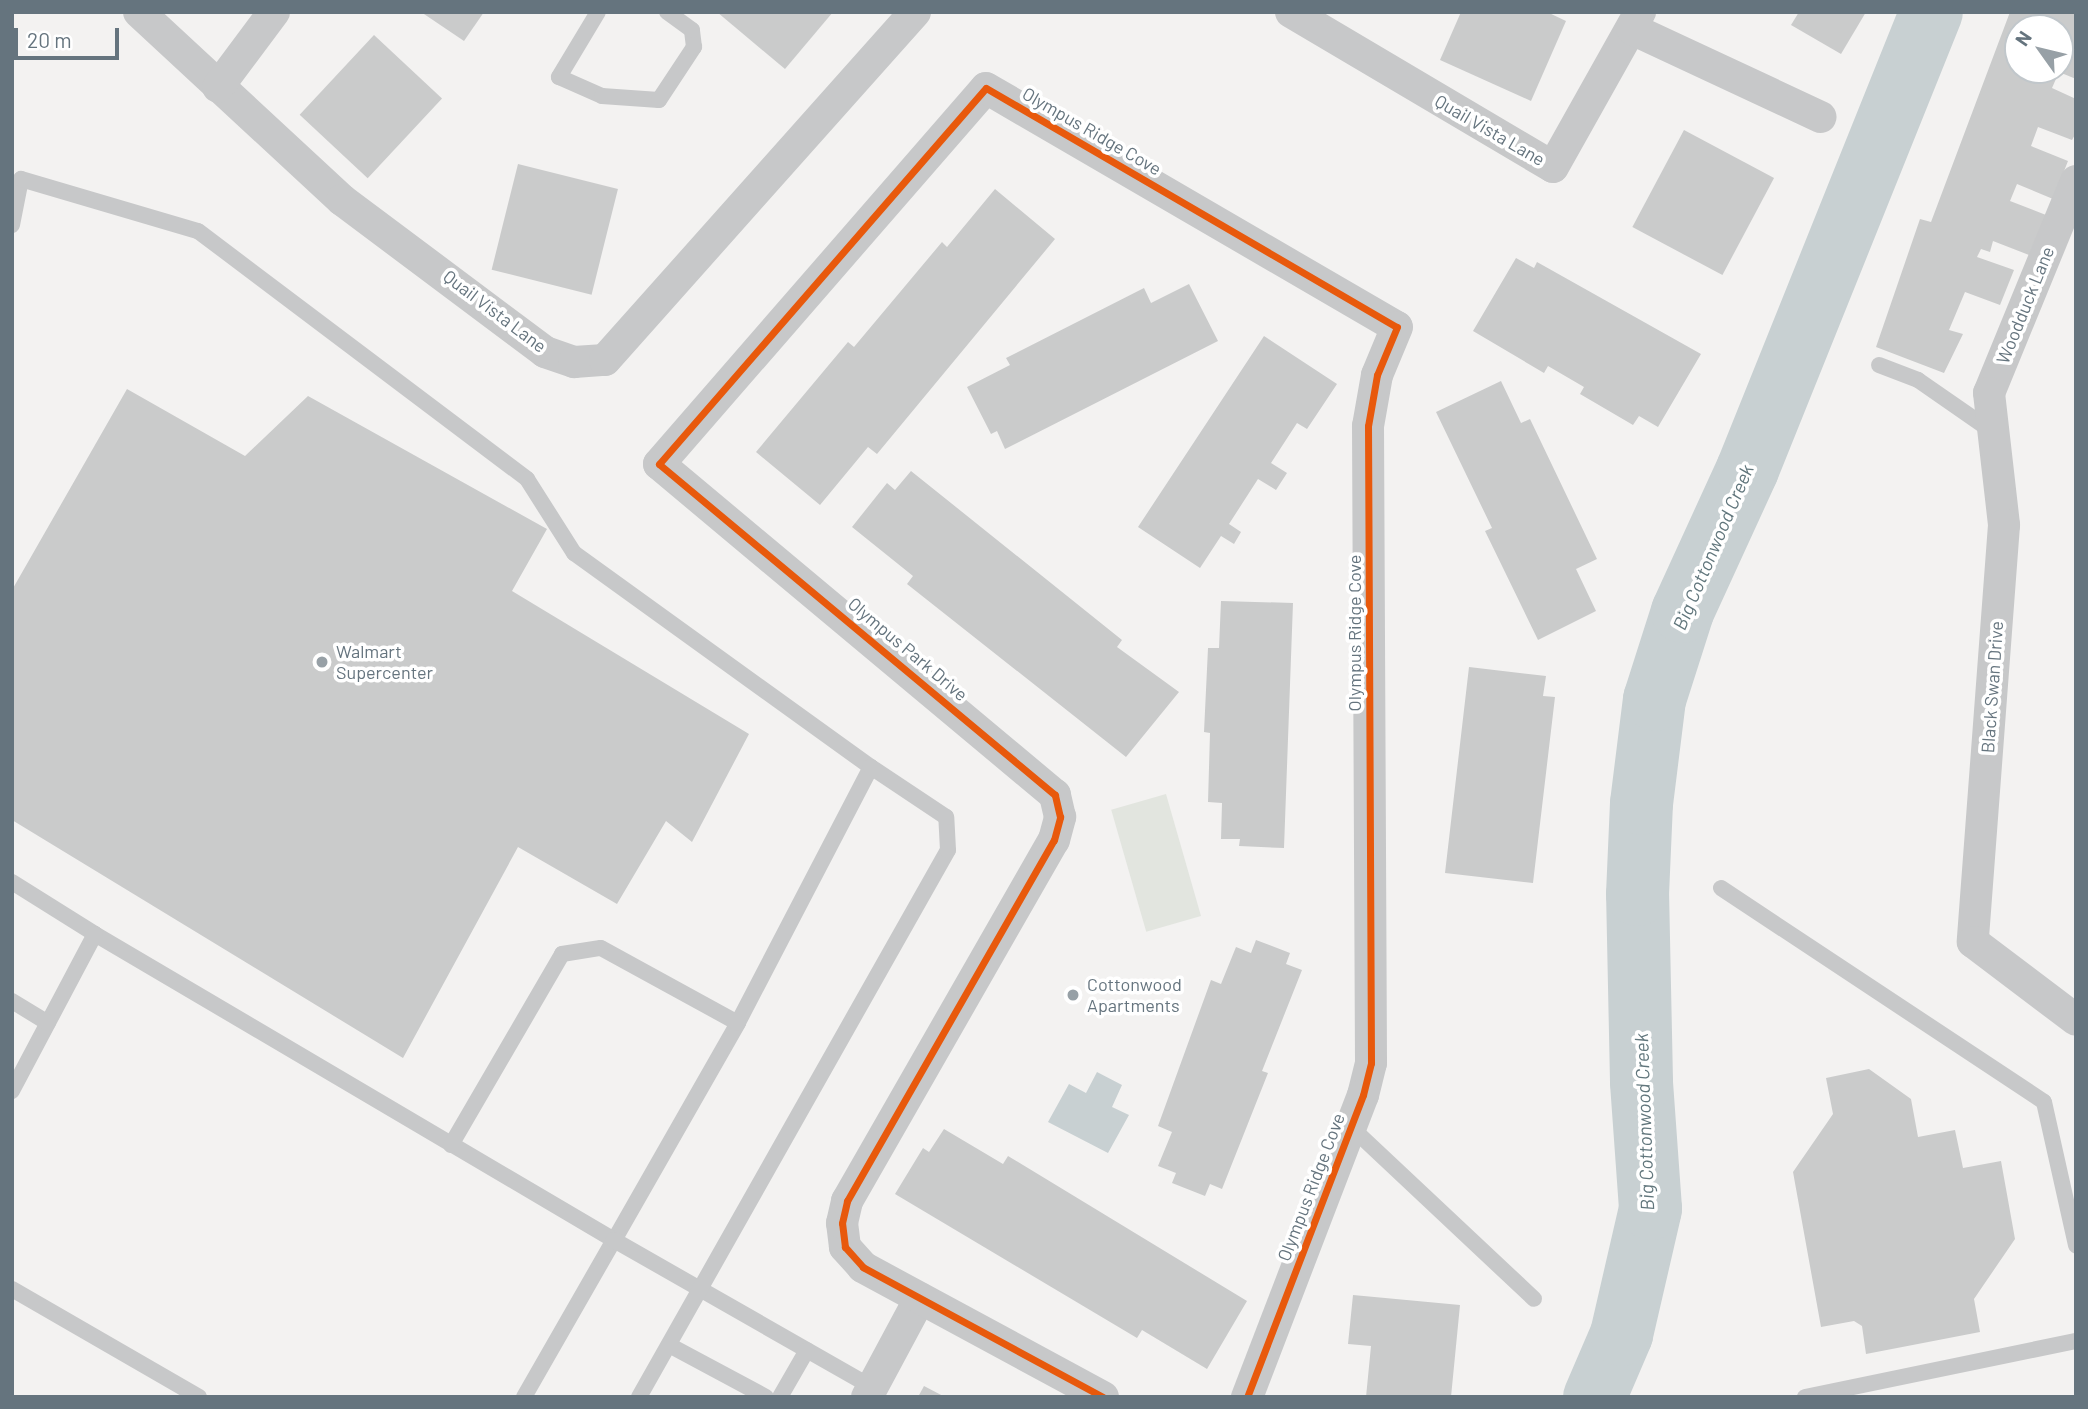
<!DOCTYPE html>
<style>
body{margin:0}
#map{position:relative;width:2088px;height:1409px;overflow:hidden;background:#f3f2f1;font-family:Barlow,sans-serif}
div>[style]{position:absolute}
.green>*{inset:0;background:#e2e5df;transform-origin:0 0}
.water>*{inset:0;background:#c8d0d2}
.river>*{height:63px;margin:-31.5px;padding:0 31.5px;transform-origin:31.5px;border-radius:31.5px;background:#c8d0d2}
.building>*{inset:0;background:#cacbcb;transform-origin:0 0}
.lane>*{height:16px;margin:-8px;padding:0 8px;transform-origin:8px;border-radius:8px;background:#c7c8c9}
.street>*{height:32px;margin:-16px;padding:0 16px;transform-origin:16px;border-radius:16px;background:#c7c8c9}
.cycleway>*{height:7px;margin:-3.5px;padding:0 3.5px;transform-origin:3.5px;border-radius:3.5px;background:#e8590c}
.dots>*{width:19px;height:19px;translate:-50% -50%;box-sizing:border-box;border:4px solid #fff;border-radius:50%}
span{translate:-50% -50%;white-space:nowrap;text-align:center;line-height:1.15;-webkit-text-stroke:7px #fff;paint-order:stroke}
.street-label{font-size:18px;color:#65747e}
.poi-label{font-size:18px;color:#65747e}
.left{translate:0 -50%;text-align:left}
.water-label{font-size:19px;color:#61767c;font-style:italic}
.frame{position:absolute;inset:0;border:14px solid #65747e;pointer-events:none}
.north{position:absolute;left:2004px;top:14px;width:70px;height:70px;box-sizing:border-box;background:#fff;border:2px solid #c1c7cb;border-radius:50%;rotate:304deg;font-size:19px;font-weight:700;line-height:28px;text-align:center;color:#65747e}
.north::after{content:'';display:block;margin:auto;width:24px;height:32px;background:#97a0a6;clip-path:polygon(50% 0,100% 100%,50% 72%,0 100%)}
.scale{position:absolute;left:14px;top:28px;width:105px;height:32px;box-sizing:border-box;border:4px solid #65747e;border-top:0;padding-left:9px;font-size:21px;line-height:24px;white-space:nowrap;color:#65747e;-webkit-text-stroke:5px #fff;paint-order:stroke}
</style>
<div id="map">
<div class="green">
<div style="left:1166px;top:794px;width:127px;height:57px;rotate:74deg"></div>
</div>
<div class="water">
<div style="clip-path:polygon(1097px 1072px,1122px 1085px,1112px 1107px,1129px 1115px,1108px 1153px,1048px 1122px,1069px 1084px,1086px 1093px)"></div>
</div>
<div class="river">
<div style="left:1594px;top:1397px;width:69px;rotate:-66.8deg"></div>
<div style="left:1621px;top:1334px;width:129px;rotate:-77deg"></div>
<div style="left:1650px;top:1208px;width:127px;rotate:-94.1deg"></div>
<div style="left:1641px;top:1081px;width:187px;rotate:-91.2deg"></div>
<div style="left:1637px;top:894px;width:91px;rotate:-87.5deg"></div>
<div style="left:1641px;top:803px;width:105px;rotate:-82.9deg"></div>
<div style="left:1654px;top:699px;width:92px;rotate:-72.3deg"></div>
<div style="left:1682px;top:611px;width:156px;rotate:-65.4deg"></div>
<div style="left:1747px;top:469px;width:493px;rotate:-68.1deg"></div>
</div>
<div class="building">
<div style="clip-path:polygon(421px 12px,484px 12px,464px 41px)"></div>
<div style="clip-path:polygon(717px 12px,833px 12px,785px 69px)"></div>
<div style="clip-path:polygon(1461px 12px,1547px 12px,1566px 21px,1531px 101px,1440px 60px)"></div>
<div style="clip-path:polygon(1799px 12px,1866px 12px,1841px 54px,1791px 25px)"></div>
<div style="clip-path:polygon(evenodd,2010px 12px,2076px 12px,2076px 79px,2059px 72px,2052px 88px,2076px 99px,2076px 133px,2072px 140px,2038px 127px,2031px 146px,2068px 161px,2053px 199px,2017px 184px,2010px 201px,2046px 215px,2029px 255px,1993px 241px,1990px 252px,1981px 249px,1977px 257px,2014px 270px,2000px 305px,1965px 292px,1949px 330px,1963px 334px,1944px 373px,1876px 347px,1920px 219px,1931px 222px,2010px 12px,2018px 28px,2060px 28px,2060px 70px,2018px 70px,2018px 28px)"></div>
<div style="left:374px;top:35px;width:93px;height:109px;rotate:43deg"></div>
<div style="left:1684px;top:130px;width:102px;height:110px;rotate:28deg"></div>
<div style="left:518px;top:164px;width:103px;height:109px;rotate:14deg"></div>
<div style="clip-path:polygon(995px 189px,1055px 239px,877px 454px,868px 447px,820px 505px,756px 452px,848px 342px,854px 347px,942px 242px,947px 247px)"></div>
<div style="clip-path:polygon(1516px 258px,1534px 268px,1537px 262px,1701px 354px,1658px 427px,1639px 416px,1633px 425px,1580px 394px,1584px 387px,1548px 366px,1544px 373px,1473px 331px)"></div>
<div style="clip-path:polygon(1189px 284px,1218px 341px,1005px 449px,997px 431px,991px 434px,967px 387px,1010px 365px,1006px 358px,1144px 288px,1151px 303px)"></div>
<div style="clip-path:polygon(1264px 336px,1337px 384px,1307px 429px,1297px 423px,1271px 463px,1287px 473px,1276px 490px,1258px 479px,1229px 524px,1241px 532px,1234px 544px,1221px 536px,1200px 568px,1138px 527px)"></div>
<div style="clip-path:polygon(1501px 381px,1521px 423px,1530px 419px,1597px 559px,1576px 569px,1596px 611px,1538px 640px,1485px 531px,1492px 528px,1436px 412px)"></div>
<div style="clip-path:polygon(127px 389px,245px 456px,308px 396px,547px 529px,512px 591px,749px 734px,692px 842px,666px 821px,617px 904px,518px 847px,403px 1058px,12px 820px,12px 590px)"></div>
<div style="clip-path:polygon(911px 471px,1122px 640px,1117px 647px,1179px 692px,1126px 757px,907px 584px,913px 576px,852px 527px,887px 483px,895px 490px)"></div>
<div style="clip-path:polygon(1221px 601px,1293px 603px,1284px 848px,1239px 846px,1240px 839px,1221px 839px,1222px 803px,1208px 802px,1210px 733px,1204px 732px,1208px 648px,1219px 648px)"></div>
<div style="clip-path:polygon(1469px 667px,1546px 676px,1543px 696px,1555px 697px,1533px 883px,1445px 873px)"></div>
<div style="clip-path:polygon(1256px 940px,1290px 953px,1286px 964px,1302px 970px,1262px 1071px,1268px 1073px,1222px 1189px,1210px 1184px,1205px 1196px,1172px 1183px,1176px 1173px,1158px 1166px,1172px 1132px,1158px 1126px,1211px 980px,1221px 984px,1236px 947px,1251px 953px)"></div>
<div style="clip-path:polygon(1869px 1069px,1911px 1099px,1918px 1137px,1955px 1130px,1963px 1168px,2001px 1161px,2015px 1239px,1974px 1299px,1980px 1332px,1866px 1354px,1862px 1326px,1854px 1321px,1821px 1327px,1793px 1172px,1833px 1114px,1826px 1078px)"></div>
<div style="clip-path:polygon(944px 1129px,1003px 1164px,1008px 1156px,1247px 1301px,1207px 1369px,1142px 1330px,1137px 1338px,895px 1194px,923px 1148px,929px 1152px)"></div>
<div style="clip-path:polygon(1353px 1295px,1460px 1305px,1451px 1397px,1366px 1397px,1371px 1346px,1348px 1344px)"></div>
<div style="clip-path:polygon(924px 1386px,945px 1397px,918px 1397px)"></div>
</div>
<div class="lane">
<div style="left:598px;top:12px;width:76px;rotate:121deg"></div>
<div style="left:559px;top:77px;width:47px;rotate:23.8deg"></div>
<div style="left:602px;top:96px;width:57px;rotate:4deg"></div>
<div style="left:659px;top:100px;width:64px;rotate:-56.6deg"></div>
<div style="left:694px;top:47px;width:17px;rotate:-97deg"></div>
<div style="left:692px;top:30px;width:31px;rotate:-144deg"></div>
<div style="left:12px;top:225px;width:47px;rotate:-78.9deg"></div>
<div style="left:21px;top:179px;width:184px;rotate:16.4deg"></div>
<div style="left:198px;top:231px;width:412px;rotate:37deg"></div>
<div style="left:527px;top:479px;width:88px;rotate:57.6deg"></div>
<div style="left:574px;top:553px;width:366px;rotate:35.8deg"></div>
<div style="left:871px;top:767px;width:288px;rotate:117.5deg"></div>
<div style="left:738px;top:1023px;width:250px;rotate:119.7deg"></div>
<div style="left:614px;top:1240px;width:602px;rotate:-149.48deg"></div>
<div style="left:1879px;top:365px;width:42px;rotate:21deg"></div>
<div style="left:1918px;top:380px;width:91px;rotate:34.7deg"></div>
<div style="left:12px;top:882px;width:98px;rotate:32.1deg"></div>
<div style="left:95px;top:934px;width:178px;rotate:117.9deg"></div>
<div style="left:1721px;top:888px;width:387px;rotate:33.5deg"></div>
<div style="left:2044px;top:1102px;width:147px;rotate:77.4deg"></div>
<div style="left:12px;top:1001px;width:42px;rotate:31.4deg"></div>
<div style="left:1351px;top:1127px;width:251px;rotate:43.2deg"></div>
<div style="left:451px;top:1145px;width:221px;rotate:-59.8deg"></div>
<div style="left:562px;top:954px;width:39px;rotate:-9deg"></div>
<div style="left:601px;top:948px;width:156px;rotate:28.7deg"></div>
<div style="left:12px;top:1289px;width:216px;rotate:30deg"></div>
<div style="left:669px;top:1345px;width:110px;rotate:28.2deg"></div>
<div style="left:524px;top:1397px;width:181px;rotate:-60.2deg"></div>
<div style="left:614px;top:1240px;width:297px;rotate:29.7deg"></div>
<div style="left:639px;top:1397px;width:628px;rotate:-60.54deg"></div>
<div style="left:948px;top:850px;width:33px;rotate:-93deg"></div>
<div style="left:946px;top:817px;width:90px;rotate:-146.3deg"></div>
<div style="left:780px;top:1397px;width:54px;rotate:-60.1deg"></div>
<div style="left:1805px;top:1397px;width:277px;rotate:-11.7deg"></div>
</div>
<div class="street">
<div style="left:139px;top:12px;width:277px;rotate:42.8deg"></div>
<div style="left:342px;top:200px;width:254px;rotate:36.8deg"></div>
<div style="left:545px;top:352px;width:31px;rotate:19deg"></div>
<div style="left:574px;top:362px;width:31px;rotate:-4deg"></div>
<div style="left:605px;top:360px;width:466px;rotate:-48.3deg"></div>
<div style="left:1291px;top:12px;width:304px;rotate:30.6deg"></div>
<div style="left:1553px;top:167px;width:178px;rotate:-60.7deg"></div>
<div style="left:1632px;top:29px;width:208px;rotate:25deg"></div>
<div style="left:218px;top:87px;width:94px;rotate:-53.3deg"></div>
<div style="left:2076px;top:181px;width:229px;rotate:112.3deg"></div>
<div style="left:1989px;top:393px;width:133px;rotate:83.5deg"></div>
<div style="left:2004px;top:525px;width:418px;rotate:94.3deg"></div>
<div style="left:1973px;top:942px;width:129px;rotate:37.1deg"></div>
<div style="left:867px;top:1397px;width:112px;rotate:-61.8deg"></div>
<div style="left:1103px;top:1397px;width:273px;rotate:-151.6deg"></div>
<div style="left:863px;top:1267px;width:27px;rotate:-132deg"></div>
<div style="left:845px;top:1247px;width:24px;rotate:-97deg"></div>
<div style="left:842px;top:1223px;width:23px;rotate:-77deg"></div>
<div style="left:847px;top:1201px;width:416px;rotate:-60.2deg"></div>
<div style="left:1054px;top:840px;width:24px;rotate:-75deg"></div>
<div style="left:1060px;top:817px;width:23px;rotate:-103deg"></div>
<div style="left:1055px;top:795px;width:516px;rotate:-140.11deg"></div>
<div style="left:659px;top:464px;width:498px;rotate:-49deg"></div>
<div style="left:986px;top:88px;width:475px;rotate:30.2deg"></div>
<div style="left:1397px;top:327px;width:52px;rotate:112.6deg"></div>
<div style="left:1377px;top:375px;width:52px;rotate:100deg"></div>
<div style="left:1368px;top:426px;width:637px;rotate:89.73deg"></div>
<div style="left:1371px;top:1063px;width:33px;rotate:104deg"></div>
<div style="left:1363px;top:1095px;width:324px;rotate:111deg"></div>
</div>
<div class="cycleway">
<div style="left:1103px;top:1397px;width:273px;rotate:-151.6deg"></div>
<div style="left:863px;top:1267px;width:27px;rotate:-132deg"></div>
<div style="left:845px;top:1247px;width:24px;rotate:-97deg"></div>
<div style="left:842px;top:1223px;width:23px;rotate:-77deg"></div>
<div style="left:847px;top:1201px;width:416px;rotate:-60.2deg"></div>
<div style="left:1054px;top:840px;width:24px;rotate:-75deg"></div>
<div style="left:1060px;top:817px;width:23px;rotate:-103deg"></div>
<div style="left:1055px;top:795px;width:516px;rotate:-140.11deg"></div>
<div style="left:659px;top:464px;width:498px;rotate:-49deg"></div>
<div style="left:986px;top:88px;width:475px;rotate:30.2deg"></div>
<div style="left:1397px;top:327px;width:52px;rotate:112.6deg"></div>
<div style="left:1377px;top:375px;width:52px;rotate:100deg"></div>
<div style="left:1368px;top:426px;width:637px;rotate:89.73deg"></div>
<div style="left:1371px;top:1063px;width:33px;rotate:104deg"></div>
<div style="left:1363px;top:1095px;width:324px;rotate:111deg"></div>
</div>
<div class="dots">
<div style="left:322px;top:662px;background:#97a0a6"></div>
<div style="left:1073px;top:995px;background:#97a0a6"></div>
</div>
<div class="street-label">
<span style="left:1490px;top:130px;rotate:30deg">Quail Vista Lane</span>
<span style="left:1092px;top:131px;rotate:30deg">Olympus Ridge Cove</span>
<span style="left:2025px;top:305px;rotate:-68deg">Woodduck Lane</span>
<span style="left:495px;top:311px;rotate:37deg">Quail Vista Lane</span>
<span style="left:1354px;top:633px;rotate:-90deg">Olympus Ridge Cove</span>
<span style="left:908px;top:649px;rotate:40deg">Olympus Park Drive</span>
<span style="left:1992px;top:687px;rotate:-86deg">Black Swan Drive</span>
<span style="left:1311px;top:1187px;rotate:-69deg">Olympus Ridge Cove</span>
</div>
<div class="poi-label">
<span class="left" style="left:336px;top:662px">Walmart<br>Supercenter</span>
<span class="left" style="left:1087px;top:995px">Cottonwood<br>Apartments</span>
</div>
<div class="water-label">
<span style="left:1713px;top:547px;rotate:-67deg">Big Cottonwood Creek</span>
<span style="left:1644px;top:1122px;rotate:-92deg">Big Cottonwood Creek</span>
</div>
<div class="frame"></div>
<div class="north">N</div>
<div class="scale">20 m</div>
</div>
